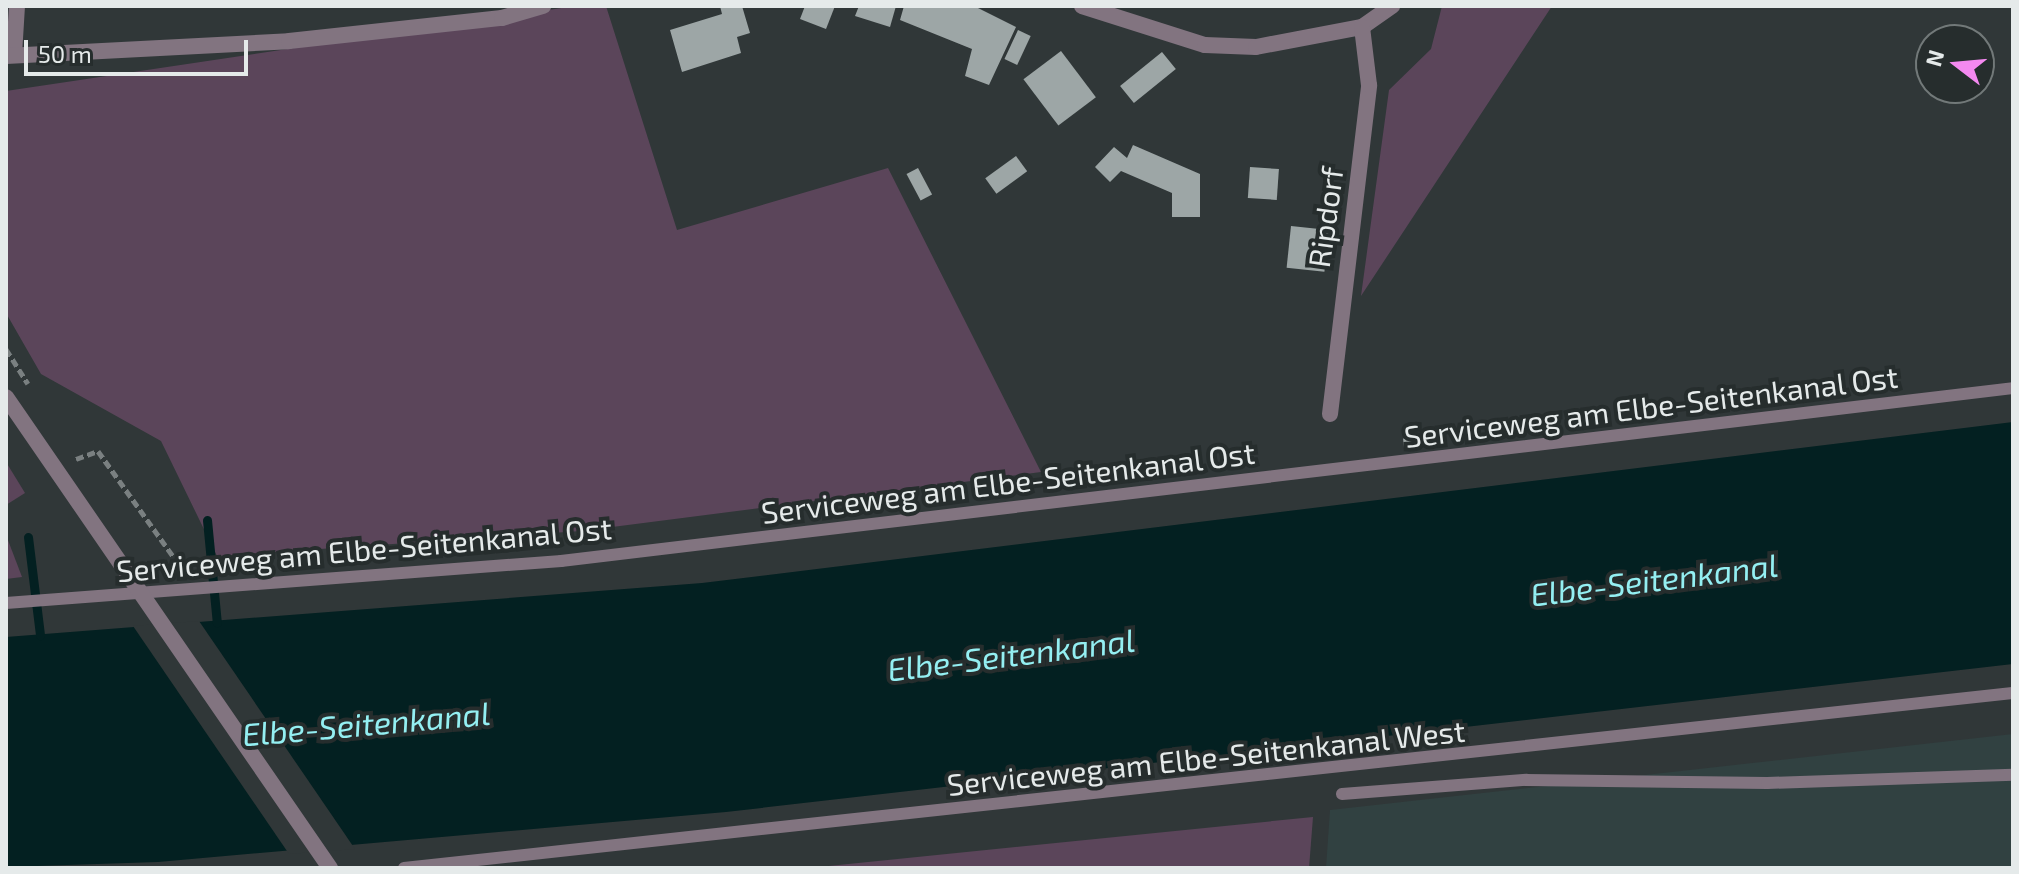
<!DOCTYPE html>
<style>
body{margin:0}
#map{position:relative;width:2019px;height:874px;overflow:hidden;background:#303738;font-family:"Exo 2",sans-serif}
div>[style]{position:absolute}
.built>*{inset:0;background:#314141}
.green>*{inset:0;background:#5b455a}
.water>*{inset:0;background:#032021}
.pier>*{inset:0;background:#303738}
.stream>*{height:9px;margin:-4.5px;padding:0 4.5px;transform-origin:4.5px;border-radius:4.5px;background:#032021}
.building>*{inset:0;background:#9da6a6;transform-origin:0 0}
.path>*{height:5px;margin-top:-2.5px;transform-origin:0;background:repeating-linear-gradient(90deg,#7a8081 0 8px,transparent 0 12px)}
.service>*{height:12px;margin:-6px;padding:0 6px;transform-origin:6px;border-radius:6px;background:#827480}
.minor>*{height:16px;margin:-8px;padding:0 8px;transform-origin:8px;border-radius:8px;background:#827480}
.tertiary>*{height:16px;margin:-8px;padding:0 8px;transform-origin:8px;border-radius:8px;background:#827480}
span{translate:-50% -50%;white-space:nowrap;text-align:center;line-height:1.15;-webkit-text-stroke:8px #262d2d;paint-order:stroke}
.street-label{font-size:30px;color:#e5eaea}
.water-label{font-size:32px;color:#94eff2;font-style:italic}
.frame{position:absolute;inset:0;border:8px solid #e5eaea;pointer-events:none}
.north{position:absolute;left:1915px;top:24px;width:80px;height:80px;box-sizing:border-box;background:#262d2d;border:2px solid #727979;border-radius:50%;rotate:286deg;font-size:22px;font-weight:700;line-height:32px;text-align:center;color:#e5eaea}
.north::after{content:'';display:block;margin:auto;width:28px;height:36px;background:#f489f0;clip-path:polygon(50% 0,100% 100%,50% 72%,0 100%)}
.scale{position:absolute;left:24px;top:40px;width:224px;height:36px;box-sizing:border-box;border:4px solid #e5eaea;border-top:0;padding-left:10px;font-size:24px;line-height:28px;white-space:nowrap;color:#e5eaea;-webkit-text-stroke:6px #262d2d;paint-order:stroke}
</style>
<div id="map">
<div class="built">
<div style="clip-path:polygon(2013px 734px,2013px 868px,1326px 868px,1330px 810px)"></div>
</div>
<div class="green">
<div style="clip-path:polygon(575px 6px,606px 6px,677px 230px,888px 168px,1041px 472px,581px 531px,217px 556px,161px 441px,41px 374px,6px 313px,6px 91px)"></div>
<div style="clip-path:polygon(1442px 6px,1552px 6px,1361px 296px,1389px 90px,1431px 49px)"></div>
<div style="clip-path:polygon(6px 462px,25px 493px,6px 505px)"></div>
<div style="clip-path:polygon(6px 535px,22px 577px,6px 579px)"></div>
<div style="clip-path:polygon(1313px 817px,1309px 868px,809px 868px)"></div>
</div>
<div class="water">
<div style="clip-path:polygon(2013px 422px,2013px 664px,726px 812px,158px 862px,6px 867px,6px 637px,702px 583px)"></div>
</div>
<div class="pier">
<div style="clip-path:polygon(199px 621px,355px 849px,289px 854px,133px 626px)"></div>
</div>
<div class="stream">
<div style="left:207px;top:520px;width:103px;rotate:84.5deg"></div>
<div style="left:28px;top:537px;width:99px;rotate:83deg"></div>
</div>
<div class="building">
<div style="clip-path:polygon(720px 6px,742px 6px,750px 33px,737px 37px,741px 53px,682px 72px,670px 30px,722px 14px)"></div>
<div style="clip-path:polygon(805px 6px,835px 6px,826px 29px,800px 19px)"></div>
<div style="clip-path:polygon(859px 6px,896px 6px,890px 27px,855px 16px)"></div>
<div style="clip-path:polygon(904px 6px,974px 6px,1016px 27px,989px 85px,965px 76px,972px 49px,900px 20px)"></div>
<div style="left:1018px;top:30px;width:14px;height:32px;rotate:25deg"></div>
<div style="left:1061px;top:51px;width:58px;height:47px;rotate:53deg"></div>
<div style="left:1162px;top:52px;width:22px;height:54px;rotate:51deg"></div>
<div style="clip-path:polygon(1133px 145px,1200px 174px,1200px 217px,1172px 217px,1172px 193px,1121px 171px,1110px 182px,1095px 167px,1114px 147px,1127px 158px)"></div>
<div style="left:1016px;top:156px;width:19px;height:38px;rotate:54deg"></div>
<div style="left:1250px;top:167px;width:29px;height:31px;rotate:4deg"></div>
<div style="left:918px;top:168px;width:30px;height:13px;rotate:62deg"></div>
<div style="left:1291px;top:226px;width:38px;height:42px;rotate:6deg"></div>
<div style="left:1418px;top:437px;width:10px;height:15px;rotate:84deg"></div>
</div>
<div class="path">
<div style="left:6px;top:349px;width:41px;rotate:57.8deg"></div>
<div style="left:76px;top:459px;width:23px;rotate:-20deg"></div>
<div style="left:98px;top:451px;width:146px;rotate:54.5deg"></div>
</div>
<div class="service">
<div style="left:6px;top:603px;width:557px;rotate:-4.33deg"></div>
<div style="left:561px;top:561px;width:1462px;rotate:-6.79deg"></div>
<div style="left:1342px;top:794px;width:185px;rotate:-4.4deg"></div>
<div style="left:1526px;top:780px;width:241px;rotate:0.7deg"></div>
<div style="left:1767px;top:783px;width:246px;rotate:-1.9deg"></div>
<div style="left:404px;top:868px;width:1618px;rotate:-6.21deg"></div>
</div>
<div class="minor">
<div style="left:1082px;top:6px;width:129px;rotate:17.6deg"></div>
<div style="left:1205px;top:45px;width:51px;rotate:2.2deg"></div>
<div style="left:1256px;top:47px;width:108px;rotate:-10.7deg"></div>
<div style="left:1362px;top:27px;width:37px;rotate:-35deg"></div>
<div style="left:14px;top:55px;width:49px;rotate:-86.5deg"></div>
<div style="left:6px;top:56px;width:283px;rotate:-3deg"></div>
<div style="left:289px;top:41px;width:214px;rotate:-6.2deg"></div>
<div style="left:502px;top:18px;width:43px;rotate:-16.3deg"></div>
<div style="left:1330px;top:414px;width:331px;rotate:-83.2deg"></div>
<div style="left:1369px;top:85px;width:58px;rotate:-96.9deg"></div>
</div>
<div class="tertiary">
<div style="left:6px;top:397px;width:572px;rotate:55.48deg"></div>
</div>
<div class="street-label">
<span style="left:1325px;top:217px;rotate:-82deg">Ripdorf</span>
<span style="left:1651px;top:406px;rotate:-7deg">Serviceweg am Elbe-Seitenkanal Ost</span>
<span style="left:1008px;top:482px;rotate:-7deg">Serviceweg am Elbe-Seitenkanal Ost</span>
<span style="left:364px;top:549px;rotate:-5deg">Serviceweg am Elbe-Seitenkanal Ost</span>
<span style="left:1206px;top:757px;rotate:-6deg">Serviceweg am Elbe-Seitenkanal West</span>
</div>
<div class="water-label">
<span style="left:1654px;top:579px;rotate:-7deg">Elbe-Seitenkanal</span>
<span style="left:1011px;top:654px;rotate:-7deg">Elbe-Seitenkanal</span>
<span style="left:366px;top:723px;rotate:-5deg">Elbe-Seitenkanal</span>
</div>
<div class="frame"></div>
<div class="north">N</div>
<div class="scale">50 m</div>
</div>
